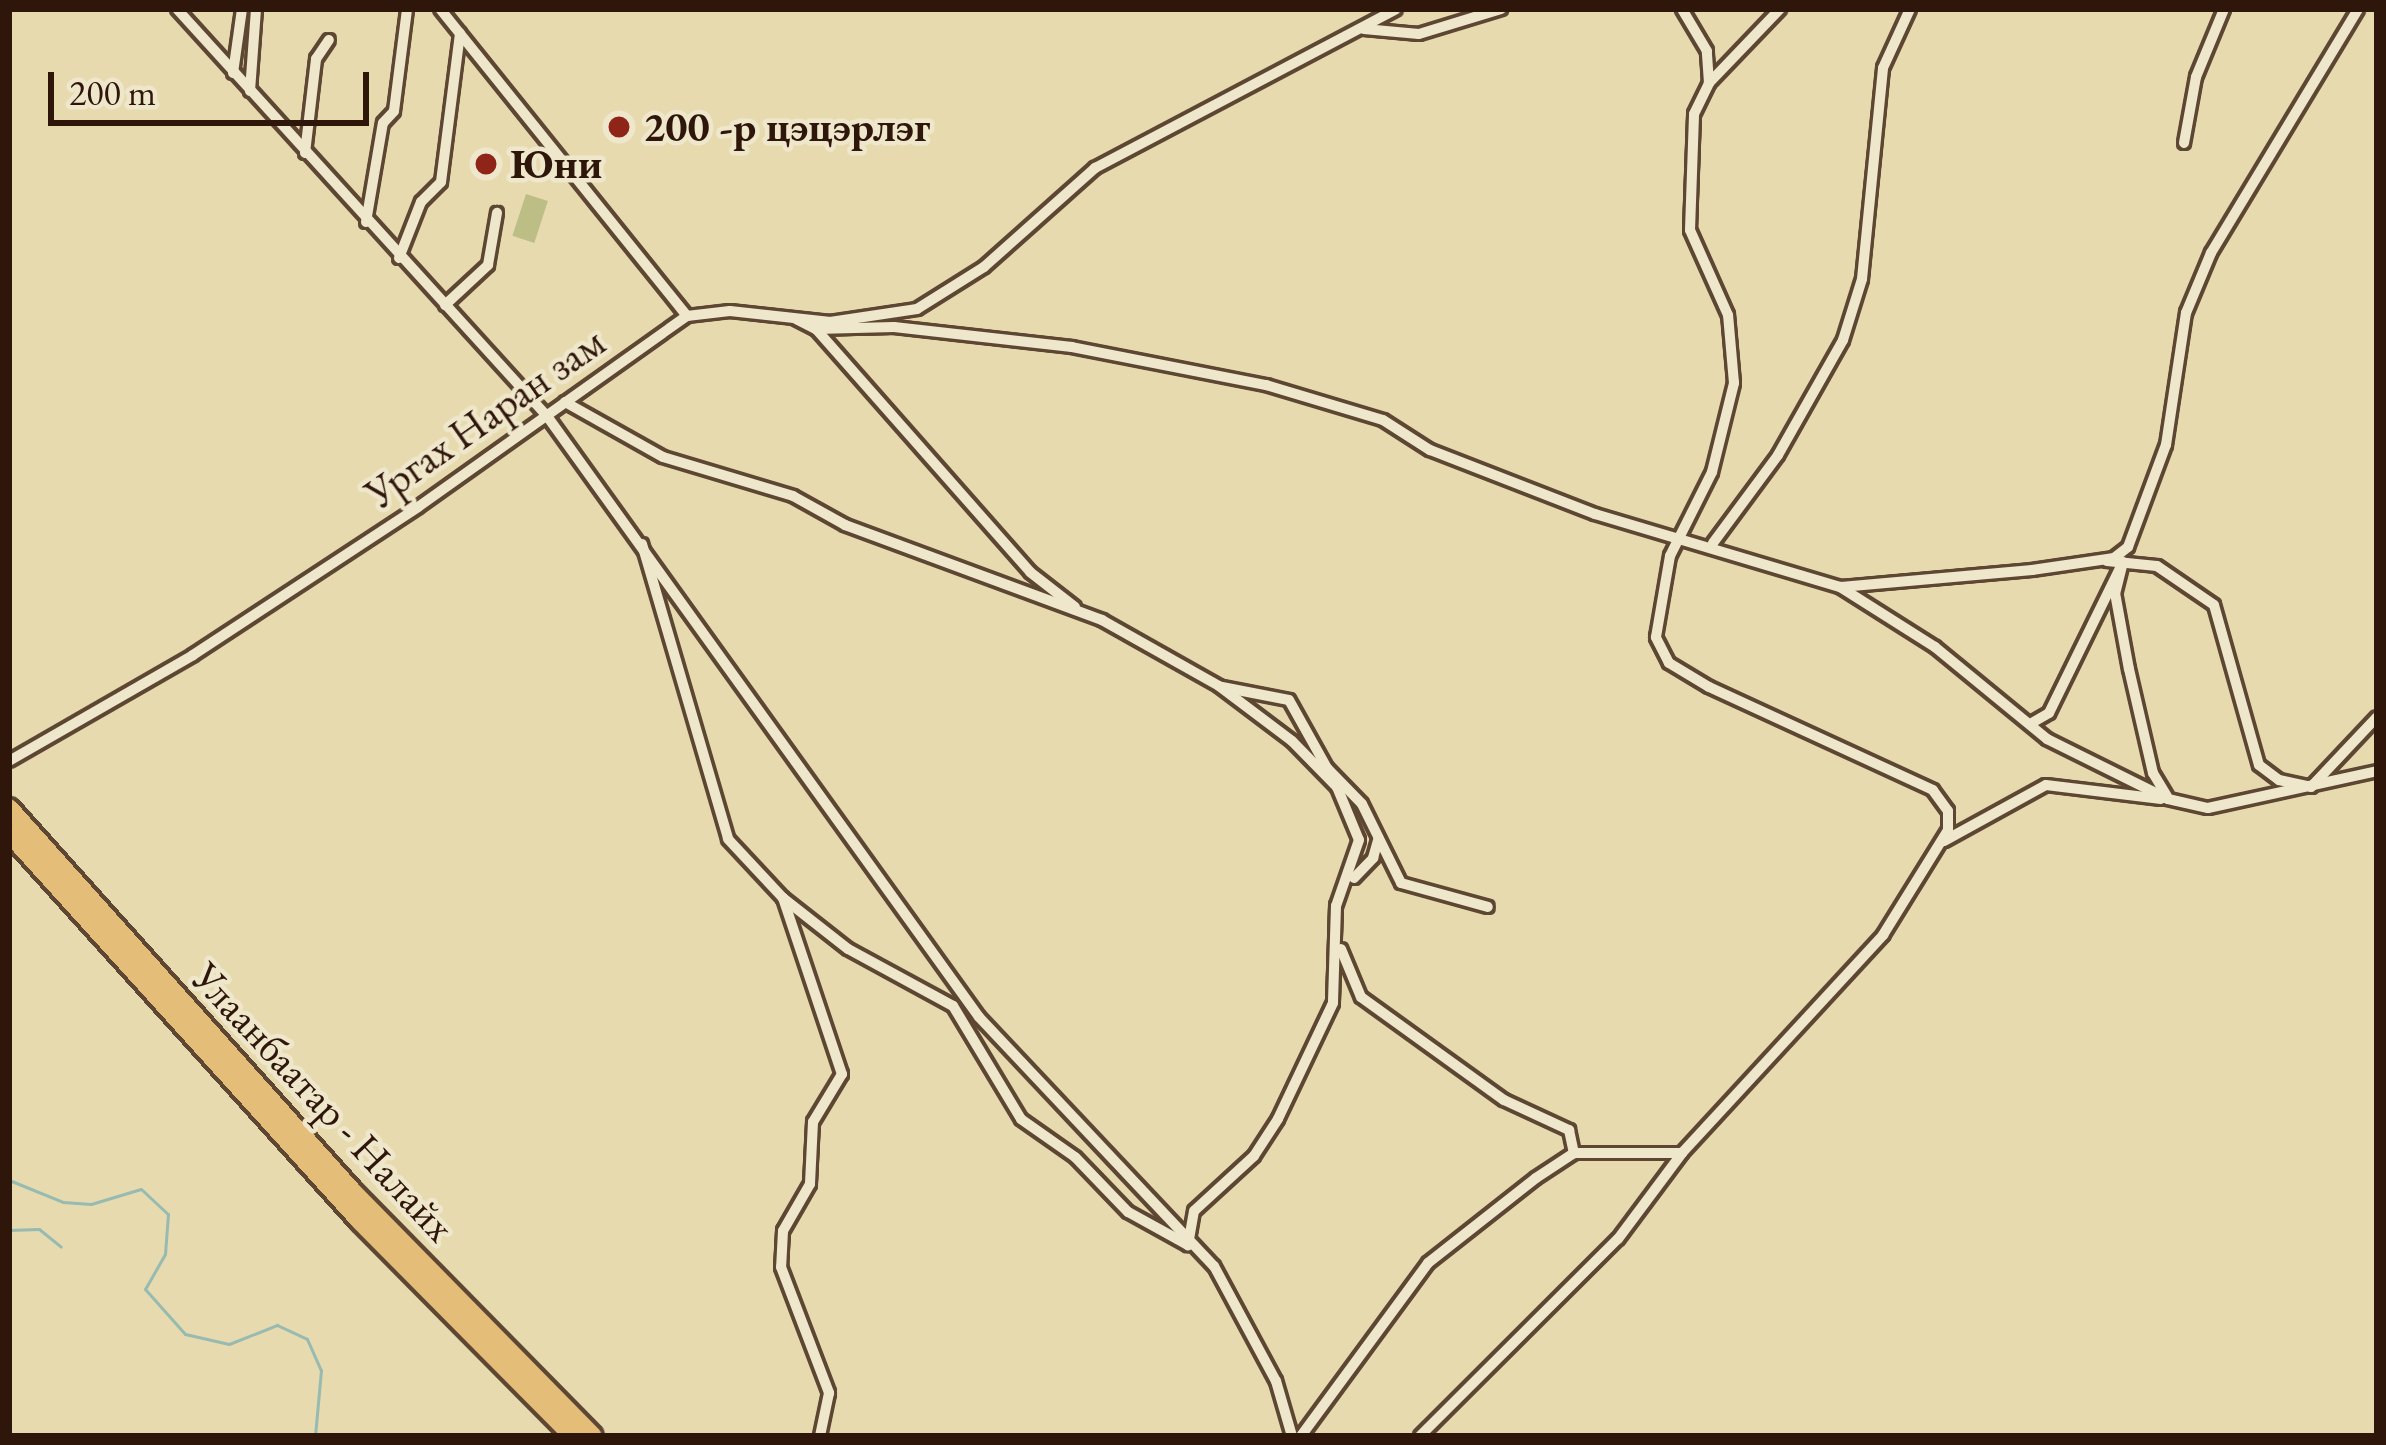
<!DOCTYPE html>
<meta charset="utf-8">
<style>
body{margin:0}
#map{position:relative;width:2386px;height:1445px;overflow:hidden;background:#e7daaf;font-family:"EB Garamond",serif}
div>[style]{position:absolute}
.green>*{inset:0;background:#bcbe86;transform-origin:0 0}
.stream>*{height:3px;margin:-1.5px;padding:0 1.5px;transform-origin:1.5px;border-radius:1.5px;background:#97bab1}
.roads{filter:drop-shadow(3px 0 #5d4733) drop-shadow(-3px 0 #5d4733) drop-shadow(0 3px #5d4733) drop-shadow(0 -3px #5d4733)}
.street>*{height:10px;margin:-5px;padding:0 5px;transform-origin:5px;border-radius:5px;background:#efe7cb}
.highway>*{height:18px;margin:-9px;padding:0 9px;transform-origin:9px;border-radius:9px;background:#e4bd78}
.dots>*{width:33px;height:33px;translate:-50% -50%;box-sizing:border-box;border:6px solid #efe7cb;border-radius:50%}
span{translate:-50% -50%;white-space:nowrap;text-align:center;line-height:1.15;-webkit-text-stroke:9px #efe7cb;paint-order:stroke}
.poi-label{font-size:42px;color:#2f160a;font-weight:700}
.left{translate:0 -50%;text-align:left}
.street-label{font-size:42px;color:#2f160a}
.frame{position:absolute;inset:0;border:12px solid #2f160a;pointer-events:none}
.scale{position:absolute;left:48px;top:72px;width:321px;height:54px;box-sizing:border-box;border:6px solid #2f160a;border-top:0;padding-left:15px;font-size:36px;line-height:42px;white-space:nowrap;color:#2f160a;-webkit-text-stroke:9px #efe7cb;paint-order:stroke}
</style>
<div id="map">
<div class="green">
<div style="left:526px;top:194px;width:23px;height:44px;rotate:18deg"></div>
</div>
<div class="stream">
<div style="left:9px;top:1180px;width:58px;rotate:22.2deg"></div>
<div style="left:63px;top:1202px;width:28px;rotate:4deg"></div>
<div style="left:91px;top:1204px;width:52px;rotate:-16.7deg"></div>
<div style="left:141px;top:1189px;width:37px;rotate:43deg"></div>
<div style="left:168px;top:1214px;width:40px;rotate:94.3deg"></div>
<div style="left:165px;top:1254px;width:40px;rotate:119.7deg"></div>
<div style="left:145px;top:1289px;width:60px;rotate:48.4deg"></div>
<div style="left:185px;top:1334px;width:45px;rotate:12.8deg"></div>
<div style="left:229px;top:1344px;width:52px;rotate:-21.6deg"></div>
<div style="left:277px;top:1325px;width:33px;rotate:25deg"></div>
<div style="left:307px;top:1339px;width:34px;rotate:66deg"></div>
<div style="left:321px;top:1370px;width:66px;rotate:95.2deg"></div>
<div style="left:9px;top:1230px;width:30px;rotate:-2deg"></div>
<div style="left:39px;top:1229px;width:28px;rotate:39deg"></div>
</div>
<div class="roads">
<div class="street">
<div style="left:177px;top:9px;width:550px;rotate:47.73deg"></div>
<div style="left:547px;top:416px;width:740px;rotate:54.29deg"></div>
<div style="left:979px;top:1017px;width:342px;rotate:46.7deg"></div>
<div style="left:1214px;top:1266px;width:131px;rotate:61.7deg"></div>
<div style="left:1276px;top:1381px;width:57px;rotate:73.8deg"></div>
<div style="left:1364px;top:29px;width:55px;rotate:5.2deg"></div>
<div style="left:1419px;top:34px;width:86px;rotate:-17deg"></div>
<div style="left:233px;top:73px;width:65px;rotate:-82deg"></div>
<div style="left:1709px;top:83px;width:103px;rotate:-46.2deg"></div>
<div style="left:250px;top:91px;width:82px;rotate:-85.8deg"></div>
<div style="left:2184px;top:143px;width:67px;rotate:-79.7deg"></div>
<div style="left:2196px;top:77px;width:74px;rotate:-67.6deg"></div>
<div style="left:305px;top:153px;width:95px;rotate:-83.3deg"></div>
<div style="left:316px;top:59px;width:23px;rotate:-56deg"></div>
<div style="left:366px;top:222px;width:100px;rotate:-80.3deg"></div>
<div style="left:383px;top:123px;width:16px;rotate:-47deg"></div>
<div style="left:394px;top:111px;width:103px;rotate:-82.7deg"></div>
<div style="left:399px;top:258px;width:60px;rotate:-68.6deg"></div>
<div style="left:421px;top:202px;width:28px;rotate:-45deg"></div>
<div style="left:441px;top:182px;width:150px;rotate:-82.7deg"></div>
<div style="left:445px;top:305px;width:59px;rotate:-42.9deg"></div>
<div style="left:488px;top:265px;width:53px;rotate:-80.2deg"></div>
<div style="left:687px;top:316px;width:43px;rotate:-6.6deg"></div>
<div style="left:730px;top:311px;width:101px;rotate:6.3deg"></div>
<div style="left:830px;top:322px;width:88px;rotate:-8.5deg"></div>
<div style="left:917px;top:309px;width:79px;rotate:-32.1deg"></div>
<div style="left:984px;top:267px;width:149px;rotate:-41.7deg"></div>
<div style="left:1095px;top:168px;width:340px;rotate:-27.8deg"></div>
<div style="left:796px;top:319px;width:22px;rotate:27deg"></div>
<div style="left:816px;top:329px;width:78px;rotate:-1.5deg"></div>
<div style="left:894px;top:327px;width:179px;rotate:6.4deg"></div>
<div style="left:1072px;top:347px;width:198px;rotate:11.1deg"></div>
<div style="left:1266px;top:385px;width:122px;rotate:16.7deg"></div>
<div style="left:1383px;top:420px;width:56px;rotate:32.6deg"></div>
<div style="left:1430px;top:450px;width:177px;rotate:21.2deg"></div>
<div style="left:1595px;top:514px;width:256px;rotate:16.6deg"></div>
<div style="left:1840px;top:587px;width:112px;rotate:32.3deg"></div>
<div style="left:1935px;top:647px;width:145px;rotate:39.4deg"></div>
<div style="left:2047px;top:739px;width:135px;rotate:26.4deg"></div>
<div style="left:2168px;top:799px;width:41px;rotate:12.7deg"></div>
<div style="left:2208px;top:808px;width:173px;rotate:-12.3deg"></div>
<div style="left:816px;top:329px;width:324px;rotate:48.6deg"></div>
<div style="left:1030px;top:572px;width:57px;rotate:37.9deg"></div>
<div style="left:565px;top:402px;width:112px;rotate:29.3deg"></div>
<div style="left:663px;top:457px;width:136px;rotate:16.7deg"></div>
<div style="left:793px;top:496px;width:60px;rotate:29.1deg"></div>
<div style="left:845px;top:525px;width:274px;rotate:20.3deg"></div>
<div style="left:1102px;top:620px;width:134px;rotate:29.4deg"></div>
<div style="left:1219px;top:686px;width:91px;rotate:37deg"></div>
<div style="left:1292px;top:741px;width:64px;rotate:45.6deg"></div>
<div style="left:1337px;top:787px;width:57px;rotate:67.5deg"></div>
<div style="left:1359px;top:840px;width:70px;rotate:109.2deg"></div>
<div style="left:1336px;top:906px;width:97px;rotate:91.8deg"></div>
<div style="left:1333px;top:1003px;width:128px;rotate:115.4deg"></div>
<div style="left:1278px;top:1119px;width:44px;rotate:123deg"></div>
<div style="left:1254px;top:1156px;width:81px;rotate:137.5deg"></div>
<div style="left:1194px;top:1211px;width:35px;rotate:100deg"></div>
<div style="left:1188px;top:1245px;width:68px;rotate:-151.2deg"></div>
<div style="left:1128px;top:1212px;width:76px;rotate:-133.9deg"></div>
<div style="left:1075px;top:1157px;width:66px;rotate:-144.9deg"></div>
<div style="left:1021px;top:1119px;width:132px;rotate:-121deg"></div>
<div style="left:953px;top:1006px;width:119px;rotate:-151.5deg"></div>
<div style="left:848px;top:949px;width:83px;rotate:-141.9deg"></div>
<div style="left:1713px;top:543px;width:109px;rotate:-53.5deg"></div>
<div style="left:1778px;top:455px;width:132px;rotate:-60.5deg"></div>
<div style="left:1843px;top:340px;width:64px;rotate:-72.7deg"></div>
<div style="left:1862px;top:279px;width:212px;rotate:-84.3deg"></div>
<div style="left:1883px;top:68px;width:65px;rotate:-65.4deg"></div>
<div style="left:642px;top:544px;width:307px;rotate:73.7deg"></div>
<div style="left:728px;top:839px;width:81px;rotate:47deg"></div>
<div style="left:783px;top:898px;width:186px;rotate:71.5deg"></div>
<div style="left:842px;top:1074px;width:56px;rotate:121.1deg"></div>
<div style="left:813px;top:1122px;width:62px;rotate:92.8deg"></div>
<div style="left:810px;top:1184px;width:54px;rotate:119.9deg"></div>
<div style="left:783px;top:1231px;width:36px;rotate:93deg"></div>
<div style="left:781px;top:1267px;width:135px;rotate:69.1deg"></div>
<div style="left:829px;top:1393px;width:44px;rotate:101.8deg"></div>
<div style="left:2107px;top:561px;width:50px;rotate:5.7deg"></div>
<div style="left:2157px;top:566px;width:69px;rotate:34.4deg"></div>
<div style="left:2214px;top:605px;width:166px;rotate:74.3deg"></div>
<div style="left:2259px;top:765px;width:25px;rotate:37deg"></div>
<div style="left:2279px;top:780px;width:33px;rotate:12deg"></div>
<div style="left:2311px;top:787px;width:96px;rotate:-46.7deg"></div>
<div style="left:1841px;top:587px;width:192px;rotate:-5.1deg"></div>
<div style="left:2032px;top:570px;width:83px;rotate:-8.3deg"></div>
<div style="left:2114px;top:558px;width:18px;rotate:-38deg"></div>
<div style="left:2128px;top:547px;width:109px;rotate:-69.6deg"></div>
<div style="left:2166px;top:445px;width:134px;rotate:-81.4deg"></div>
<div style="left:2186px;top:313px;width:65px;rotate:-67.4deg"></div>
<div style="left:2211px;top:253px;width:285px;rotate:-58.9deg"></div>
<div style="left:1222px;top:687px;width:68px;rotate:11deg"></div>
<div style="left:1289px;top:700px;width:78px;rotate:60.8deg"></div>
<div style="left:1327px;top:768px;width:50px;rotate:45.8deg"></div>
<div style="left:1362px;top:804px;width:88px;rotate:63.7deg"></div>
<div style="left:1401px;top:883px;width:90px;rotate:15.4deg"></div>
<div style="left:2030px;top:724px;width:22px;rotate:-30deg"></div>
<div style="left:2049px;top:713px;width:168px;rotate:-63.9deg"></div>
<div style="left:2123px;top:562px;width:32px;rotate:104deg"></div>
<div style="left:2115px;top:593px;width:77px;rotate:79.6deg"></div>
<div style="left:2129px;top:669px;width:107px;rotate:77deg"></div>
<div style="left:2153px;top:773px;width:27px;rotate:59deg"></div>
<div style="left:9px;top:761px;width:212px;rotate:-29.9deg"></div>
<div style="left:193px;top:655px;width:269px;rotate:-33.3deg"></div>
<div style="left:418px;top:507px;width:330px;rotate:-35.4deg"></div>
<div style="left:687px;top:316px;width:394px;rotate:-128.8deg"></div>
<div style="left:1944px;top:841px;width:116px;rotate:-28.8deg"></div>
<div style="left:2046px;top:785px;width:116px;rotate:6.9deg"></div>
<div style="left:1354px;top:878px;width:28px;rotate:-46deg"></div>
<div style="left:1373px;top:858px;width:19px;rotate:-74deg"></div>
<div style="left:1341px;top:949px;width:52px;rotate:67.4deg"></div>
<div style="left:1361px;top:997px;width:176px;rotate:35.8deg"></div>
<div style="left:1504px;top:1100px;width:72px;rotate:24.8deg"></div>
<div style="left:1569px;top:1130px;width:24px;rotate:78deg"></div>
<div style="left:1301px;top:1436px;width:215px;rotate:-53.7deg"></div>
<div style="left:1428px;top:1263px;width:137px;rotate:-38.2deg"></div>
<div style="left:1536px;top:1178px;width:45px;rotate:-33.3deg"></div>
<div style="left:1574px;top:1153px;width:108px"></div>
<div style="left:1682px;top:1153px;width:297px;rotate:-47.3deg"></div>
<div style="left:1883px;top:935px;width:123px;rotate:-58.2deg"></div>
<div style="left:1948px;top:830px;width:19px;rotate:-90deg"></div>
<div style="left:1948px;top:811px;width:26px;rotate:-126deg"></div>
<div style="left:1933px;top:790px;width:247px;rotate:-155.3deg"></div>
<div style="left:1709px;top:687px;width:47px;rotate:-149deg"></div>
<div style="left:1669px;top:663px;width:29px;rotate:-117deg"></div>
<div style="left:1656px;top:637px;width:82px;rotate:-80.2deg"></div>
<div style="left:1670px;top:556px;width:94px;rotate:-63.4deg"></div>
<div style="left:1712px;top:472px;width:92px;rotate:-76.1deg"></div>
<div style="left:1734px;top:383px;width:68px;rotate:-95deg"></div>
<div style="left:1728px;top:315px;width:93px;rotate:-114.1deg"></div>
<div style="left:1690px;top:230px;width:116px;rotate:-88deg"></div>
<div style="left:1694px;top:114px;width:34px;rotate:-64deg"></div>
<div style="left:1709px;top:83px;width:32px;rotate:-94deg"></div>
<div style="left:1707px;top:51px;width:49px;rotate:-120.8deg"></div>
<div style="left:1420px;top:1436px;width:279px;rotate:-44.9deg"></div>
<div style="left:1618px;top:1239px;width:107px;rotate:-53.3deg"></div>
</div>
<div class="highway">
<div style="left:9px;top:808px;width:516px;rotate:48.14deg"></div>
<div style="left:353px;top:1192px;width:342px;rotate:45.5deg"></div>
<div style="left:9px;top:833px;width:523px;rotate:47.87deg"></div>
<div style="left:360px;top:1221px;width:303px;rotate:45.3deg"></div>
</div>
</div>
<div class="dots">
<div style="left:619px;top:127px;background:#8f2418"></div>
<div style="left:486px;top:164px;background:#8f2418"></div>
</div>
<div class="poi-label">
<span class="left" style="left:643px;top:127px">200 -р цэцэрлэг</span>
<span class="left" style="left:510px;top:164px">Юни</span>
</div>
<div class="street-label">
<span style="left:485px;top:418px;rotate:-35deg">Ургах Наран зам</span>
<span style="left:323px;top:1102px;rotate:47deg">Улаанбаатар - Налайх</span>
</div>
<div class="frame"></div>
<div class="scale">200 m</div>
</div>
